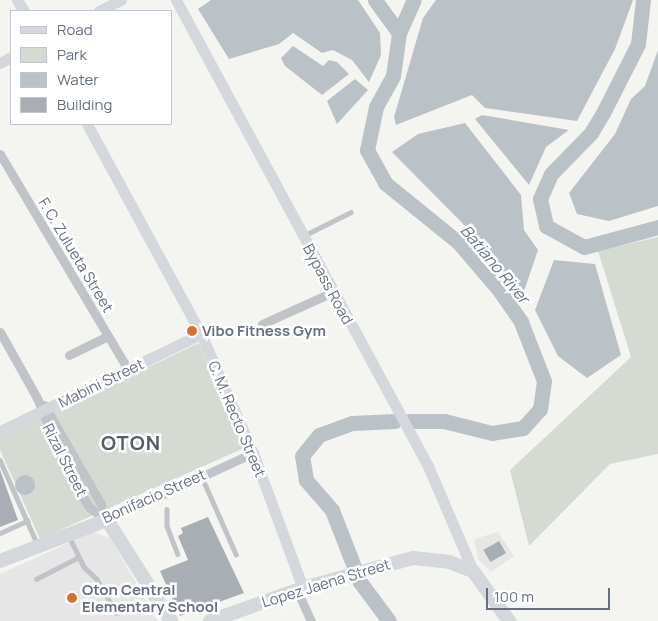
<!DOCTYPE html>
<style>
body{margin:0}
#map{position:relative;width:658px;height:621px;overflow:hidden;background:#f4f5f1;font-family:Manrope,sans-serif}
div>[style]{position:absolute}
.built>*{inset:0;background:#e5e6e5}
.green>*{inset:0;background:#d5dbd3}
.water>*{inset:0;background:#bac2c8}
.round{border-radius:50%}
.river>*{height:15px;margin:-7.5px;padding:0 7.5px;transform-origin:7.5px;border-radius:7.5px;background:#bac2c8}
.building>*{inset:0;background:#a9aeb5;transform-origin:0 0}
.lane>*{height:4.5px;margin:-2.25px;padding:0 2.25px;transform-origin:2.25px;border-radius:2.25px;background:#c0c3c7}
.street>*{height:9px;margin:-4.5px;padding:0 4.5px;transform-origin:4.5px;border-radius:4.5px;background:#c0c3c7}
.secondary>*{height:11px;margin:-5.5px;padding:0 5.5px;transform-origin:5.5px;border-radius:5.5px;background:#d4d7dc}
.primary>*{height:14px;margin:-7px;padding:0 7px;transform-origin:7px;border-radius:7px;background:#d4d7dc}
.dots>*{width:14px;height:14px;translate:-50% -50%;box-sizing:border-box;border:2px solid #fff;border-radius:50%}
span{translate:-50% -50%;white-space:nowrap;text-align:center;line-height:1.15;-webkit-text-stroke:5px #fff;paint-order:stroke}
.street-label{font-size:15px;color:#667080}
.poi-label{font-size:15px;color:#667080;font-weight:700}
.left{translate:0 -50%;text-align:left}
.water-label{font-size:16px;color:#677784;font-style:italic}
.district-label{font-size:20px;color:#535b65;font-weight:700;letter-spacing:1px}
.legend{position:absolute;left:10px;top:10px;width:162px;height:115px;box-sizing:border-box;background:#fff;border:1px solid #c2c6cc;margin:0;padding:6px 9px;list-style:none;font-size:15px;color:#667080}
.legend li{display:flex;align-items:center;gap:10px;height:25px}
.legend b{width:25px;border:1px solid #c2c6cc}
.scale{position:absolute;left:486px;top:588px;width:124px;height:22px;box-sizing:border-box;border:2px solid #667080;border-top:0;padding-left:6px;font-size:15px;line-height:18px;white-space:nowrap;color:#667080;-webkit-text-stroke:4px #fff;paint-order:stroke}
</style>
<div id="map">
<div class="built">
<div style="clip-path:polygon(93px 532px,110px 538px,158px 621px,0 621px,0 574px)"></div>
<div style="clip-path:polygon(498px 532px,514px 556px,491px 572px,478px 559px,474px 539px)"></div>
</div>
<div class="green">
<div style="clip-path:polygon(658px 237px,658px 454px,610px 464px,529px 546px,510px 470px,631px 357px,598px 251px)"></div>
<div style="clip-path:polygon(199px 343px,244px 448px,40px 539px,0 450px,0 437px)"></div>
</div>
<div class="water">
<div style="clip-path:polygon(211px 0,358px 0,380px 33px,381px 55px,369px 82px,352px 60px,333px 50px,322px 53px,293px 33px,279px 44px,229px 59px,198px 9px)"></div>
<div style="clip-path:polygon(436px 0,633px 0,615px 49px,577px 121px,485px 108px,472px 95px,396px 125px,394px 117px,423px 18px)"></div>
<div style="clip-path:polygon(293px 46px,323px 66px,329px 60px,337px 62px,349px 74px,322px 95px,285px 66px,281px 58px)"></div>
<div style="clip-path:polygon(658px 50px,658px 206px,609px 221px,577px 214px,569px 193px,615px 134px,631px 99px,645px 86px)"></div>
<div style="clip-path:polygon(355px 79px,368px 90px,337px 124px,327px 101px)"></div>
<div style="clip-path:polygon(482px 115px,569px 130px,546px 147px,529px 185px,475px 119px)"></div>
<div style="clip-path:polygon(465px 123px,521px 195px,524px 230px,538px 250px,521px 300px,475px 236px,392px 152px,418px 134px)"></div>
<div style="clip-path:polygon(554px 260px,595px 264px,621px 355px,587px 378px,558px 356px,535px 310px)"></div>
<div class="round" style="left:15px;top:475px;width:20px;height:20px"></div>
</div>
<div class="river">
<div style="left:375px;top:0;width:41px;rotate:54deg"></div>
<div style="left:399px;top:33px;width:43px;rotate:97.9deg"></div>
<div style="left:393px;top:76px;width:35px;rotate:119deg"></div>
<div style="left:376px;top:107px;width:44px;rotate:101.8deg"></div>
<div style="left:367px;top:150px;width:38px;rotate:61deg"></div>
<div style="left:385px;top:183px;width:95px;rotate:39deg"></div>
<div style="left:459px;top:243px;width:62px;rotate:49.6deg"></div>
<div style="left:499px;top:290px;width:39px;rotate:55deg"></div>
<div style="left:521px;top:322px;width:63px;rotate:68.7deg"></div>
<div style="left:544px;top:381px;width:28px;rotate:98deg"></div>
<div style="left:540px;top:409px;width:25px;rotate:132deg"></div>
<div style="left:523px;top:428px;width:31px;rotate:171deg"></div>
<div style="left:492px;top:433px;width:49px;rotate:-166deg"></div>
<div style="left:444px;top:421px;width:35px;rotate:180deg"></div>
<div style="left:643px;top:0;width:44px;rotate:96.5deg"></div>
<div style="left:638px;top:44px;width:77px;rotate:116.9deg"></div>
<div style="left:603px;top:113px;width:23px;rotate:121deg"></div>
<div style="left:591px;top:133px;width:57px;rotate:134.3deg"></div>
<div style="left:551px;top:174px;width:27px;rotate:114deg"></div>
<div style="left:540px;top:199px;width:28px;rotate:77deg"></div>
<div style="left:546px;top:226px;width:43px;rotate:28.9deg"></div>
<div style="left:584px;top:247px;width:77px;rotate:-15.1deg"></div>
<div style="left:399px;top:33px;width:36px;rotate:-66deg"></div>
<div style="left:389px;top:621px;width:49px;rotate:-126.6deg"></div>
<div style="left:360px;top:582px;width:77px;rotate:-111.3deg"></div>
<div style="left:332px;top:510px;width:40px;rotate:-131deg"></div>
<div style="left:306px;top:480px;width:24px;rotate:-99deg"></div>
<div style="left:302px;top:456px;width:27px;rotate:-51deg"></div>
<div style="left:319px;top:435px;width:35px;rotate:-20deg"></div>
<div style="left:352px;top:423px;width:43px;rotate:-2.7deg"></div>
</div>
<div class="building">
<div style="clip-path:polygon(0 470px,18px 520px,0 527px)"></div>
<div style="clip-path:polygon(208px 517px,244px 593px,180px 616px,160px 571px,188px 560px,178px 536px,183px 533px,181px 528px)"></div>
<div style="left:499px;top:541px;width:14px;height:18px;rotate:60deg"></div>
</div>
<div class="lane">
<div style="left:305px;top:235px;width:51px;rotate:-26.6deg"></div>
<div style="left:0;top:460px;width:91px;rotate:66deg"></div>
<div style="left:205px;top:484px;width:77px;rotate:66.1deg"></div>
<div style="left:167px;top:509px;width:17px;rotate:90deg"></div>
<div style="left:167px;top:526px;width:30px;rotate:69deg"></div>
<div style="left:0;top:533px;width:30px;rotate:-24deg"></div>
<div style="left:69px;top:536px;width:34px;rotate:64deg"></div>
<div style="left:84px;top:567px;width:18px;rotate:43deg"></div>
<div style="left:97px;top:579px;width:39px;rotate:60deg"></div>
<div style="left:36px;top:579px;width:48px;rotate:-27.1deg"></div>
</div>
<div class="street">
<div style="left:0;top:154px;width:251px;rotate:59.3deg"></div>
<div style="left:262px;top:324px;width:78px;rotate:-24.3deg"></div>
<div style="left:0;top:332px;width:76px;rotate:60.7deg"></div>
<div style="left:37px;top:398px;width:74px;rotate:67.6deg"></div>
<div style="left:65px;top:466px;width:48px;rotate:59.7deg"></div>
<div style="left:89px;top:507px;width:22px;rotate:36deg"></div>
<div style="left:107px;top:520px;width:161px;rotate:-24.7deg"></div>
<div style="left:69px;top:355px;width:43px;rotate:-26deg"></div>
<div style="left:44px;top:405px;width:114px;rotate:60.1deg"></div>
<div style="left:101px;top:504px;width:12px;rotate:85deg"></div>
<div style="left:297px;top:590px;width:34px;rotate:66deg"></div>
</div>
<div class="secondary">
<div style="left:17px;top:0;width:13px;rotate:58deg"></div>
<div style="left:176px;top:0;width:530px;rotate:61.6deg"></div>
<div style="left:428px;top:466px;width:114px;rotate:66.8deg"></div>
<div style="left:99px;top:11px;width:25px;rotate:-27deg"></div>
<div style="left:0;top:63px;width:13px;rotate:-29deg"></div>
<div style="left:87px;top:124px;width:239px;rotate:61.5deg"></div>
<div style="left:201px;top:334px;width:130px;rotate:66.4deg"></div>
<div style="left:253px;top:453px;width:144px;rotate:69.7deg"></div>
<div style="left:0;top:431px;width:223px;rotate:-25.8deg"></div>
</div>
<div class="primary">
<div style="left:0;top:561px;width:115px;rotate:-21deg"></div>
<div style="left:107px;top:520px;width:120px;rotate:57.6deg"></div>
<div style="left:210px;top:621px;width:99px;rotate:-19.5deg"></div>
<div style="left:303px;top:588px;width:114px;rotate:-15.3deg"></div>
<div style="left:413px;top:558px;width:36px;rotate:6deg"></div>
<div style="left:449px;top:562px;width:26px;rotate:21deg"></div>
<div style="left:473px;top:571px;width:62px;rotate:54.2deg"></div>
</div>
<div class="dots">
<div style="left:192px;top:331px;background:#d47132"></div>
<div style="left:72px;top:598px;background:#d47132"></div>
</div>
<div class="street-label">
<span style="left:76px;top:255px;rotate:59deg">F. C. Zulueta Street</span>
<span style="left:328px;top:284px;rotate:62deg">Bypass Road</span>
<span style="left:101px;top:383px;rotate:-26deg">Mabini Street</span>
<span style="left:237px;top:419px;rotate:67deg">C. M. Recto Street</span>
<span style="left:65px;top:460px;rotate:63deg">Rizal Street</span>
<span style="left:154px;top:496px;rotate:-24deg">Bonifacio Street</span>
<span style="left:326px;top:583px;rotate:-17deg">Lopez Jaena Street</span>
</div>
<div class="poi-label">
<span class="left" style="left:202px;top:331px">Vibo Fitness Gym</span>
<span class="left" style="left:82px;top:598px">Oton Central<br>Elementary School</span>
</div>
<div class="water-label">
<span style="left:495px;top:264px;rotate:50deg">Batiano River</span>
</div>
<div class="district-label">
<span style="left:131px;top:442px">OTON</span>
</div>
<ul class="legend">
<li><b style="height:6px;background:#d4d7dc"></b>Road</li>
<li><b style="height:14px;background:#d5dbd3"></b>Park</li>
<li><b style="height:14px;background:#bac2c8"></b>Water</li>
<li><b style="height:14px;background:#a9aeb5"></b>Building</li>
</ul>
<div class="scale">100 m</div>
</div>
